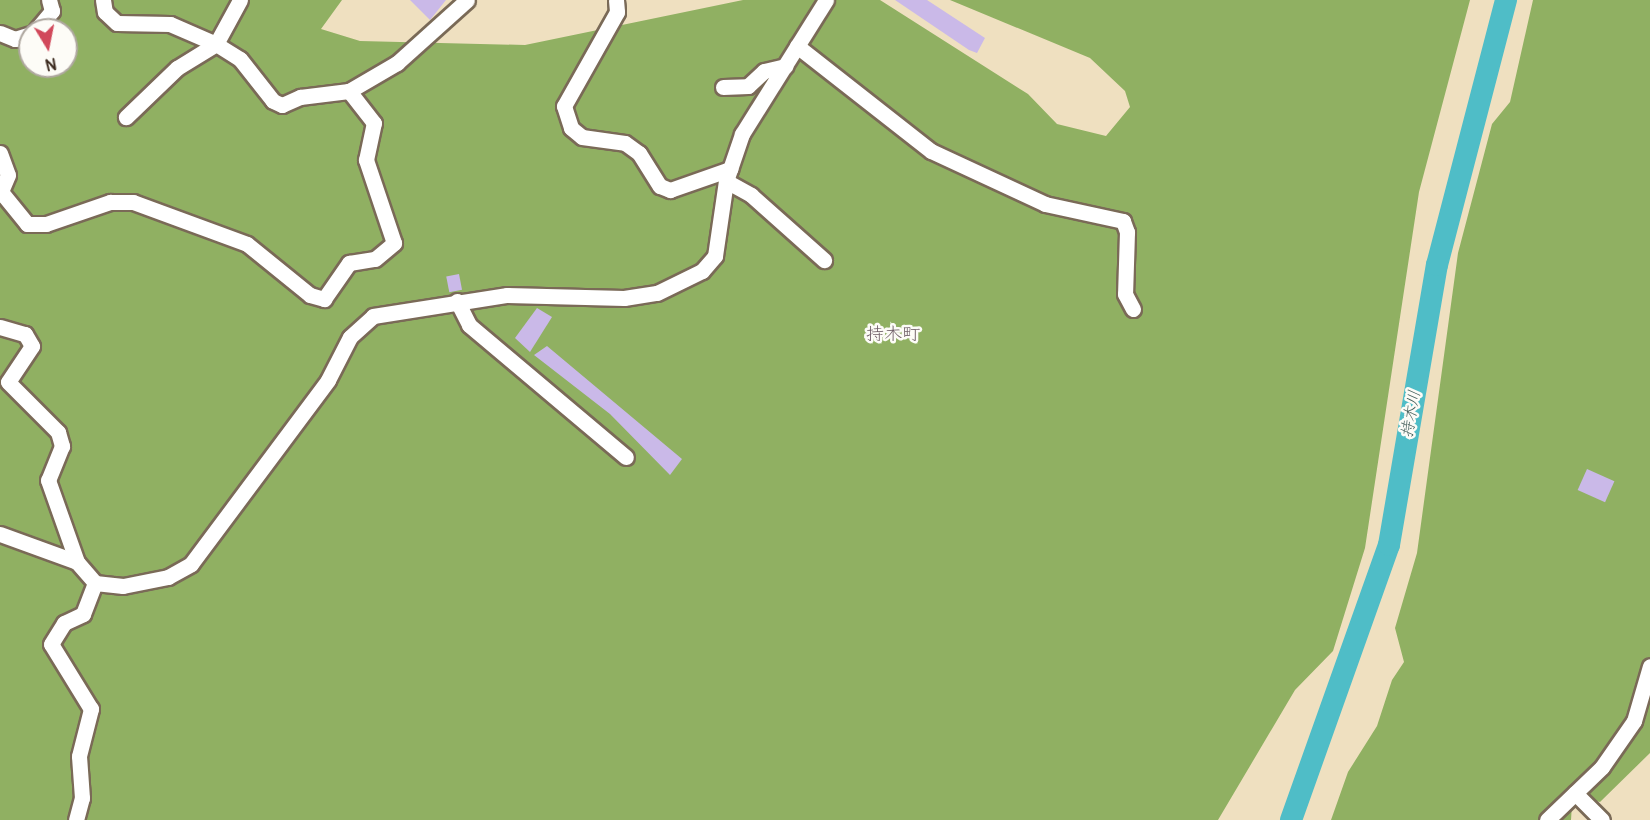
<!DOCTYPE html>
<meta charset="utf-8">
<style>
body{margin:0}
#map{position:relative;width:1650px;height:820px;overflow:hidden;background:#efe0c0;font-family:Pangolin,"Klee One",sans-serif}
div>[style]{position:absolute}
.forest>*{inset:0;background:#90b062}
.river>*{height:22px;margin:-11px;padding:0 11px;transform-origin:11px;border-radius:11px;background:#4fbdc7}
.building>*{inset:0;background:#cab9e8;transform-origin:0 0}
.roads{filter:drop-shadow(2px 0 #7a6a57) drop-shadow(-2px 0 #7a6a57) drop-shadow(0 2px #7a6a57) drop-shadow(0 -2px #7a6a57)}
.minor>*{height:15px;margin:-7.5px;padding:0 7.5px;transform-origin:7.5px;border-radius:7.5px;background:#fff}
span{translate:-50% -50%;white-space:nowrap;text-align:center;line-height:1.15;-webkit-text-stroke:5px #fdfcf7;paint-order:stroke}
.water-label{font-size:16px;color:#425d59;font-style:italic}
.quarter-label{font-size:18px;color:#6d5c65}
.north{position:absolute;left:18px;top:18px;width:60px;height:60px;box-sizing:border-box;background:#fdfcf7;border:2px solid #afa8a0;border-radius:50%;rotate:170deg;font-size:16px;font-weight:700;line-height:24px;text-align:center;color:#3b2a1e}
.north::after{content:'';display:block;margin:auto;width:21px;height:27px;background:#d1495b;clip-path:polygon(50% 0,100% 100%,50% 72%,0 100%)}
</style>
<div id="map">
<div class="forest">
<div style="clip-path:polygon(evenodd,0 0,342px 0,321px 29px,360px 41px,525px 45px,743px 0,880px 0,1028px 94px,1057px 124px,1106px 136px,1130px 107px,1125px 91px,1090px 58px,950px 0,1470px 0,1419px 192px,1365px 548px,1333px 651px,1295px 690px,1218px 820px,0 820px,0 0,30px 30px,66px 30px,66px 66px,30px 66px,30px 30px)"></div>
<div style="clip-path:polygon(1533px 0,1650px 0,1650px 753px,1600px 802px,1585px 798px,1572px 804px,1571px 820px,1331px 820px,1348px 772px,1377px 726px,1392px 680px,1404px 662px,1395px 628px,1417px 553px,1458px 253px,1492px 124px,1510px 102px)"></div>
</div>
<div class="river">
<div style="left:1291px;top:820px;width:292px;rotate:-70.4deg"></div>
<div style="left:1389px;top:545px;width:284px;rotate:-80.3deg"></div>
<div style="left:1437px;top:265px;width:274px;rotate:-75.4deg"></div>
</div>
<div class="building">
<div style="clip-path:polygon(410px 0,446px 0,430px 20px)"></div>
<div style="clip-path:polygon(895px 0,927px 0,985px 38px,977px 53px,969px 50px)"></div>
<div style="left:459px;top:274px;width:16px;height:13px;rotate:79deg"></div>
<div style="clip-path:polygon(537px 308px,552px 317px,530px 352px,515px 338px)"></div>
<div style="clip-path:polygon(547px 346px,682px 459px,670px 475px,610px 414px,534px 355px)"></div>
<div style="left:1587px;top:469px;width:30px;height:23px;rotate:24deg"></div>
</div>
<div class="roads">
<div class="minor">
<div style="left:103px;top:0;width:12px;rotate:81deg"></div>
<div style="left:105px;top:12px;width:16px;rotate:43deg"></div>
<div style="left:117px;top:23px;width:53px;rotate:1.1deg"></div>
<div style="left:170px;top:24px;width:50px;rotate:23.5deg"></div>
<div style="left:216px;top:44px;width:46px;rotate:148.4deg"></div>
<div style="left:177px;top:68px;width:71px;rotate:136.1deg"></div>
<div style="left:240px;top:0;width:50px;rotate:118.6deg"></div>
<div style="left:216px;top:44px;width:28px;rotate:32deg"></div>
<div style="left:240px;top:59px;width:53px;rotate:51.8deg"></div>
<div style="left:273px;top:101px;width:10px;rotate:24deg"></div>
<div style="left:282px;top:105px;width:20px;rotate:-24deg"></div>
<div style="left:300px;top:97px;width:49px;rotate:-7deg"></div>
<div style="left:616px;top:0;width:12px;rotate:85deg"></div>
<div style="left:617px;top:12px;width:108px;rotate:119.4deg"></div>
<div style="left:564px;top:106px;width:23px;rotate:72deg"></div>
<div style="left:571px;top:128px;width:14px;rotate:39deg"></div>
<div style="left:582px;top:137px;width:43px;rotate:7.9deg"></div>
<div style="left:625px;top:143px;width:17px;rotate:36deg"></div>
<div style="left:639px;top:153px;width:39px;rotate:58deg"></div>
<div style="left:660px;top:186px;width:11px;rotate:22deg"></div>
<div style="left:670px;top:190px;width:64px;rotate:-19.3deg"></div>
<div style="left:36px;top:30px;width:25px;rotate:-50deg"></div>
<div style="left:52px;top:11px;width:11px;rotate:-105deg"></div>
<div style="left:0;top:33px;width:16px;rotate:22deg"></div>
<div style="left:15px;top:39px;width:16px;rotate:-18deg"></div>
<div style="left:797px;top:46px;width:170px;rotate:38.1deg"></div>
<div style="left:931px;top:151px;width:126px;rotate:24.9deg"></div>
<div style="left:1045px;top:204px;width:80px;rotate:12.3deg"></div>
<div style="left:1123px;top:221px;width:12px;rotate:70deg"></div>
<div style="left:1127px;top:232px;width:62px;rotate:91.8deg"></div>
<div style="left:1125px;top:294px;width:17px;rotate:62deg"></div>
<div style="left:723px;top:87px;width:25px;rotate:-2deg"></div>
<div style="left:748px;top:86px;width:22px;rotate:-43deg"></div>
<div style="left:764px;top:71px;width:22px;rotate:-13deg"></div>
<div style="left:0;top:153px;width:23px;rotate:70deg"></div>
<div style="left:8px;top:175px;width:21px;rotate:113deg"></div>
<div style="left:726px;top:181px;width:29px;rotate:29deg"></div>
<div style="left:751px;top:195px;width:98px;rotate:41.7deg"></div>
<div style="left:2px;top:193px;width:40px;rotate:51deg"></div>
<div style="left:27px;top:224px;width:19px"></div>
<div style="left:46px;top:224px;width:68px;rotate:-19deg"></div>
<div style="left:110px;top:202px;width:23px"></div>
<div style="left:133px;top:202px;width:121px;rotate:20.2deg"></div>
<div style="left:247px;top:244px;width:81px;rotate:39deg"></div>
<div style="left:310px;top:295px;width:15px;rotate:16deg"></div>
<div style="left:324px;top:299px;width:44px;rotate:-55.2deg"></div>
<div style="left:349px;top:263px;width:26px;rotate:-9deg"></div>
<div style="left:375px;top:259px;width:25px;rotate:-40deg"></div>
<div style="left:394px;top:243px;width:88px;rotate:-108.6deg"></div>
<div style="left:366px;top:160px;width:38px;rotate:-78deg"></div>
<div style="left:374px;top:123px;width:41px;rotate:-128deg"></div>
<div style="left:349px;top:91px;width:56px;rotate:-30.3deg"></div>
<div style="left:397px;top:63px;width:94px;rotate:-42deg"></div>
<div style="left:457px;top:301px;width:27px;rotate:63deg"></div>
<div style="left:469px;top:325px;width:205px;rotate:40.1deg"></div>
<div style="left:0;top:327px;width:26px;rotate:16deg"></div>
<div style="left:25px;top:334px;width:14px;rotate:60deg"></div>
<div style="left:32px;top:346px;width:43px;rotate:123.7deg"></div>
<div style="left:8px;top:382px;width:71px;rotate:45deg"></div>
<div style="left:58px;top:432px;width:15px;rotate:74deg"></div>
<div style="left:62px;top:446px;width:37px;rotate:112deg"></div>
<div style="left:48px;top:480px;width:87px;rotate:70.5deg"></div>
<div style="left:77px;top:562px;width:28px;rotate:49deg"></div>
<div style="left:95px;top:583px;width:28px;rotate:6deg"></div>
<div style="left:123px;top:586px;width:46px;rotate:-11.3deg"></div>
<div style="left:168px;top:577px;width:26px;rotate:-29deg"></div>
<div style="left:191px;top:564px;width:229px;rotate:-53.3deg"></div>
<div style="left:328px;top:380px;width:48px;rotate:-62.9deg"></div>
<div style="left:350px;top:337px;width:31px;rotate:-42deg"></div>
<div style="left:373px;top:316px;width:136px;rotate:-8.9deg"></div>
<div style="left:507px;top:295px;width:117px;rotate:1.5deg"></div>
<div style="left:624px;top:298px;width:33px;rotate:-9deg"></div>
<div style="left:657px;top:293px;width:50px;rotate:-26.1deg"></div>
<div style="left:702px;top:271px;width:20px;rotate:-49deg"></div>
<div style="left:715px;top:256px;width:76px;rotate:-81.7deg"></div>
<div style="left:726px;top:181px;width:50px;rotate:-71.2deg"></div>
<div style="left:742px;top:134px;width:158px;rotate:-57.9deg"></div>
<div style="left:0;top:534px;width:82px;rotate:20deg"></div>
<div style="left:1575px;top:793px;width:38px;rotate:45deg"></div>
<div style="left:76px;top:820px;width:23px;rotate:-75deg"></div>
<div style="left:82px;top:798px;width:42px;rotate:-94.1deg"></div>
<div style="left:79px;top:756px;width:49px;rotate:-75.7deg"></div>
<div style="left:91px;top:709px;width:76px;rotate:-121.6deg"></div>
<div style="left:51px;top:644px;width:25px;rotate:-58deg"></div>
<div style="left:64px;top:623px;width:21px;rotate:-25deg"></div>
<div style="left:83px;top:614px;width:33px;rotate:-69deg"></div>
<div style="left:1547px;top:820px;width:76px;rotate:-43.9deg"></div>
<div style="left:1602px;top:767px;width:56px;rotate:-55.2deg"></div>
<div style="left:1634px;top:721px;width:57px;rotate:-73.8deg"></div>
</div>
</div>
<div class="water-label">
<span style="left:1411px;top:414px;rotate:-80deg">持木川</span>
</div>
<div class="quarter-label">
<span style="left:893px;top:335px">持木町</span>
</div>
<div class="north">N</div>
</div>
